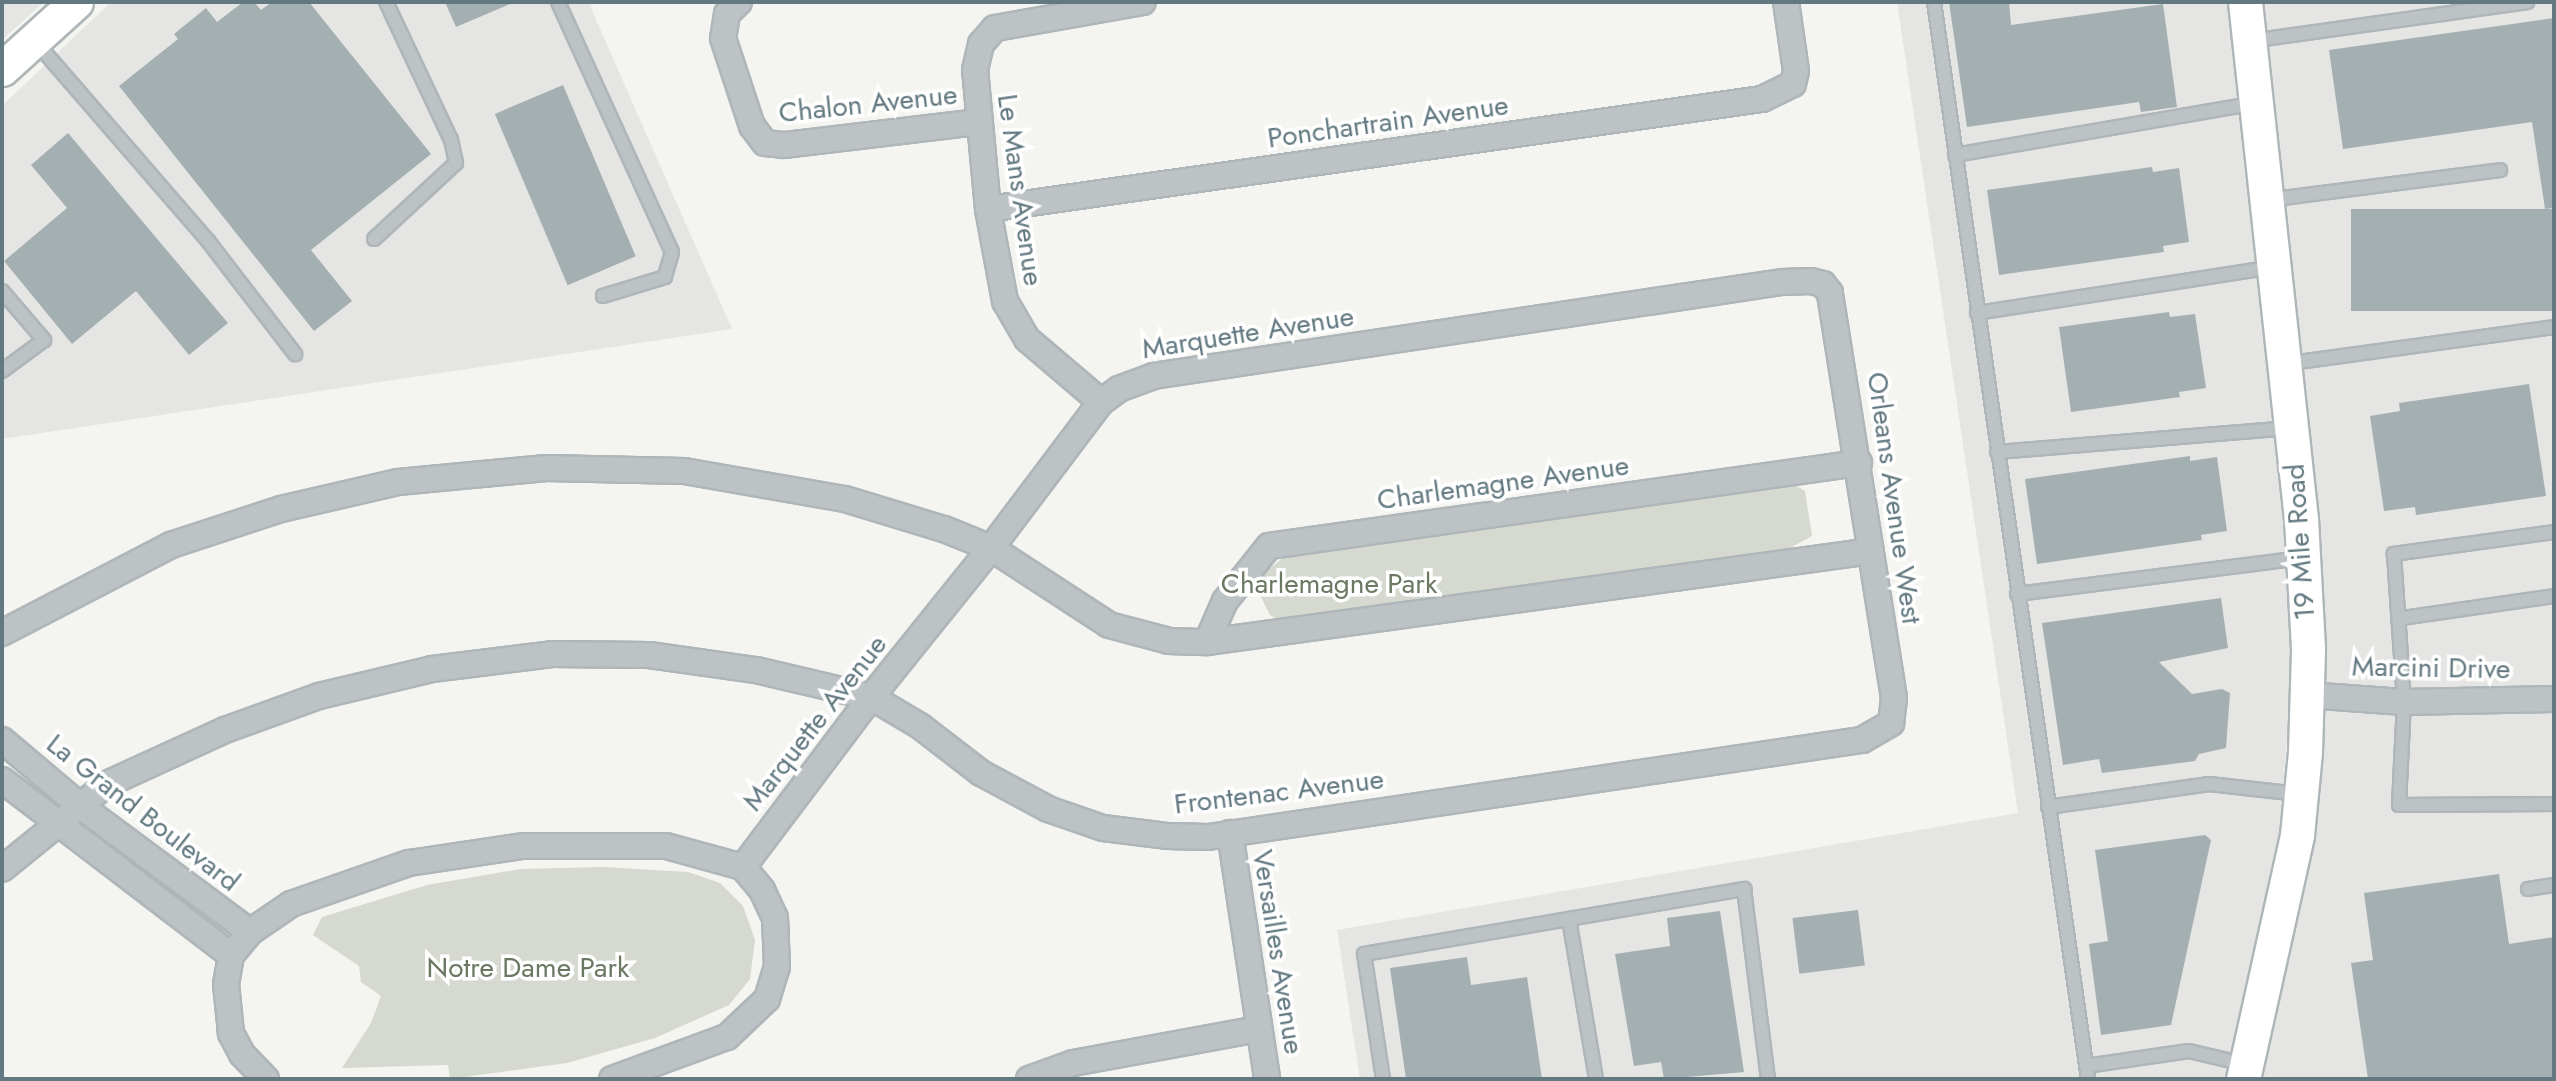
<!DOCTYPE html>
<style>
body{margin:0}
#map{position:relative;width:2556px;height:1081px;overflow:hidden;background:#f4f4f0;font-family:Jost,sans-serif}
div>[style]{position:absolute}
.built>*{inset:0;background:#e5e5e4}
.green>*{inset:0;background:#d5d9cf}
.building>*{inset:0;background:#a4afb2;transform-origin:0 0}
.roads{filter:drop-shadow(2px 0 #afb6b9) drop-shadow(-2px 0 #afb6b9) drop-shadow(0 2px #afb6b9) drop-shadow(0 -2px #afb6b9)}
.lane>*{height:12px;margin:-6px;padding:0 6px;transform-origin:6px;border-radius:6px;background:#bdc2c4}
.street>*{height:24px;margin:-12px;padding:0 12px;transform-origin:12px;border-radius:12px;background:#bdc2c4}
.secondary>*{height:33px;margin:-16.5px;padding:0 16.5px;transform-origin:16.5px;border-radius:16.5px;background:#fff}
span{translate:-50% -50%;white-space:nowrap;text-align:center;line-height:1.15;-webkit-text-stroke:7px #fff;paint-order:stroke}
.street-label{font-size:28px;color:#637981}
.park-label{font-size:28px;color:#6b7862}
.frame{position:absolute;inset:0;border:4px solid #637981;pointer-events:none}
</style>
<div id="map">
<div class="built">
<div style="clip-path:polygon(2px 2px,44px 2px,2px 40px)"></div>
<div style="clip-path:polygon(111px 2px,594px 2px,590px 6px,732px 329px,2px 439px,2px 106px)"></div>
<div style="clip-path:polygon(1897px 2px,2228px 2px,2283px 511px,2292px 668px,2280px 835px,2226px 1079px,1360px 1079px,1337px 930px,2018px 813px)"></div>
<div style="clip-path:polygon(2260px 2px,2554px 2px,2554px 1079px,2259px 1079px,2299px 910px,2315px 818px,2324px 630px,2316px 506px)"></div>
</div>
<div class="green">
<div style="clip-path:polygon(1790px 482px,1805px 491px,1812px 536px,1788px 549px,1288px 624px,1270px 615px,1261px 597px,1264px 573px,1284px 557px)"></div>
<div style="clip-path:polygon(603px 867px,688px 872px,720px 883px,743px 906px,755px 940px,750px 979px,729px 1005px,655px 1038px,567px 1063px,450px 1079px,448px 1065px,342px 1068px,371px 1023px,381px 996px,361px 982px,359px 966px,313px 935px,322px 917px,427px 885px,521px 869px)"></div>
</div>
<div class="building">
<div style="clip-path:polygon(243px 2px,254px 2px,261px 10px,272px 2px,309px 2px,431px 154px,311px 250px,352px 301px,314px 331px,119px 86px,178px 39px,174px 34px,206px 8px,217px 22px)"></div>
<div style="clip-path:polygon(445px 2px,515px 2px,456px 27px)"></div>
<div style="clip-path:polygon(1949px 2px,2009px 2px,2011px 25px,2163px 4px,2177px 107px,2141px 112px,2139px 102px,1967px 127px)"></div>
<div style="clip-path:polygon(2554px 18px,2554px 208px,2545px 209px,2532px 122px,2343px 149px,2329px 50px)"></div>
<div style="left:563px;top:85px;width:186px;height:74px;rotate:67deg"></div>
<div style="clip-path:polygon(68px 133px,228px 323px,189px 355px,136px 291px,72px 344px,4px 261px,67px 208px,31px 165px)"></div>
<div style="clip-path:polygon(2152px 167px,2153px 172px,2179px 168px,2189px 242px,2163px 246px,2164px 252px,1999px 275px,1987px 190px)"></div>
<div style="left:2554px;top:209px;width:102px;height:203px;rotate:90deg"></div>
<div style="clip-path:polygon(2169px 312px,2170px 317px,2195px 314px,2206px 388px,2179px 392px,2180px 397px,2071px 412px,2059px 327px)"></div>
<div style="clip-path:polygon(2529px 384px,2546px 496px,2416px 515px,2415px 507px,2384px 511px,2370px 416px,2400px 411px,2399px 403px)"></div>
<div style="clip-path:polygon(2190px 456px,2190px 461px,2217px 457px,2227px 531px,2201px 535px,2202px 540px,2037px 564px,2025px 479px)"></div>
<div style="clip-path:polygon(2221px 598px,2228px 648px,2159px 662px,2192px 694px,2222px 689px,2230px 693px,2226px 748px,2199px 754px,2195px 761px,2102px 773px,2099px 759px,2063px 765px,2042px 623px)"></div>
<div style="clip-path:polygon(2205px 835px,2211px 840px,2171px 1025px,2101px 1035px,2089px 944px,2108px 941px,2095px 850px)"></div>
<div style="clip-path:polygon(2499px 874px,2509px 944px,2554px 937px,2554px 1079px,2368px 1079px,2351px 963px,2373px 960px,2364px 893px)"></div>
<div style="left:1858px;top:910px;width:56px;height:66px;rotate:83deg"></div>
<div style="clip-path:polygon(1720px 911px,1744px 1072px,1664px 1079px,1661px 1062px,1634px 1066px,1615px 954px,1670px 946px,1667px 918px)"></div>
<div style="clip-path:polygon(1467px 957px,1471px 985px,1527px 977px,1542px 1079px,1406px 1079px,1390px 968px)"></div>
</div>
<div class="roads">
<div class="lane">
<div style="left:558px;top:2px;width:275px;rotate:65.5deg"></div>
<div style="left:672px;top:252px;width:26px;rotate:106deg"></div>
<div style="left:665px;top:277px;width:65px;rotate:163deg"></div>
<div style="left:1934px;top:2px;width:1088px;rotate:81.86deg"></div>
<div style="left:34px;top:40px;width:266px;rotate:49.1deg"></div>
<div style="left:208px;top:241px;width:143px;rotate:52.4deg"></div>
<div style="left:2250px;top:41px;width:280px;rotate:-8deg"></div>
<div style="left:1955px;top:155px;width:305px;rotate:-9.8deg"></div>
<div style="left:2267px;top:200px;width:235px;rotate:-7.3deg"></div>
<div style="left:374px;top:239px;width:112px;rotate:-42.8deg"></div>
<div style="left:456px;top:163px;width:24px;rotate:-102deg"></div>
<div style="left:451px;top:140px;width:153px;rotate:-115.2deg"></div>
<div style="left:2px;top:291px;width:65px;rotate:49.4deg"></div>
<div style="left:44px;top:340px;width:52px;rotate:143.6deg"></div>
<div style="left:1977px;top:313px;width:300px;rotate:-8.8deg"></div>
<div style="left:2284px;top:364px;width:273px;rotate:-7.8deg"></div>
<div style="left:1997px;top:452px;width:294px;rotate:-4.7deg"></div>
<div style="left:2554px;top:532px;width:162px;rotate:172.2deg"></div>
<div style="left:2394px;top:554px;width:148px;rotate:86.1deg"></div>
<div style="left:2404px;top:702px;width:103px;rotate:92.8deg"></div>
<div style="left:2399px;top:805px;width:155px;rotate:-0.4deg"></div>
<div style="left:2017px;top:594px;width:287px;rotate:-7.2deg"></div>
<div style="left:2402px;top:618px;width:154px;rotate:-8.2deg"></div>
<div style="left:2048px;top:807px;width:163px;rotate:-8.1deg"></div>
<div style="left:2209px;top:784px;width:90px;rotate:6.4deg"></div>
<div style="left:2528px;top:889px;width:26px;rotate:-9deg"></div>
<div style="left:1569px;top:919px;width:162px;rotate:80.4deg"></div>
<div style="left:2086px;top:1066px;width:104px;rotate:-8.3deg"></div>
<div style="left:2189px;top:1051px;width:57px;rotate:13.3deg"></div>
<div style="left:1383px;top:1079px;width:126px;rotate:-98.6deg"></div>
<div style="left:1364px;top:954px;width:386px;rotate:-9.7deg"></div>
<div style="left:1744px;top:889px;width:192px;rotate:82.8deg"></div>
</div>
<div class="street">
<div style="left:739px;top:2px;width:17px;rotate:135deg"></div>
<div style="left:727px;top:14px;width:24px;rotate:99deg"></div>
<div style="left:723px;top:38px;width:93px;rotate:71.8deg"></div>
<div style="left:752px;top:126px;width:21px;rotate:53deg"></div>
<div style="left:765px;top:143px;width:20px;rotate:6deg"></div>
<div style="left:785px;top:145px;width:194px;rotate:-6.8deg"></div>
<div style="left:988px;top:209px;width:782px;rotate:-8.09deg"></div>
<div style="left:1762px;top:99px;width:34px;rotate:-26deg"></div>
<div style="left:1793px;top:84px;width:13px;rotate:-77deg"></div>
<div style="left:1796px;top:71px;width:70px;rotate:-98.2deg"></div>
<div style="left:1101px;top:402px;width:97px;rotate:-139.6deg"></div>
<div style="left:1027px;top:339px;width:44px;rotate:-120.1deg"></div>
<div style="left:1005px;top:301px;width:94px;rotate:-100.5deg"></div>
<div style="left:988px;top:209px;width:140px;rotate:-95.3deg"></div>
<div style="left:975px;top:70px;width:27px;rotate:-77deg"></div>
<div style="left:981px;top:44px;width:21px;rotate:-49deg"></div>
<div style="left:995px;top:28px;width:150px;rotate:-10deg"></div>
<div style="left:2px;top:633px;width:191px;rotate:-27.5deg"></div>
<div style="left:171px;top:545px;width:116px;rotate:-18.1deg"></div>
<div style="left:281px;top:509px;width:120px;rotate:-13deg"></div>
<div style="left:398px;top:482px;width:149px;rotate:-5.4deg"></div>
<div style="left:546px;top:468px;width:138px;rotate:1.2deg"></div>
<div style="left:684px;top:471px;width:163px;rotate:9.9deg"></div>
<div style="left:845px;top:499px;width:103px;rotate:16.9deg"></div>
<div style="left:944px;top:529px;width:51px;rotate:22deg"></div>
<div style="left:991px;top:548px;width:141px;rotate:33.1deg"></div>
<div style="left:1109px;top:625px;width:62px;rotate:14.9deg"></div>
<div style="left:1169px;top:641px;width:38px;rotate:2deg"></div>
<div style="left:1207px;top:642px;width:670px;rotate:-7.8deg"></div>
<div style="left:1207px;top:642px;width:45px;rotate:-66.3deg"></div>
<div style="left:1225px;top:601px;width:70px;rotate:-51.3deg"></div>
<div style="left:1269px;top:546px;width:596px;rotate:-8.01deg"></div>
<div style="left:2307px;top:695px;width:97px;rotate:4.1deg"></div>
<div style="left:2404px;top:702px;width:150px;rotate:-1.1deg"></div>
<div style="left:2px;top:740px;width:101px;rotate:40.2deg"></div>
<div style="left:79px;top:805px;width:213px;rotate:36.6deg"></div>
<div style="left:2px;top:780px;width:288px;rotate:37.4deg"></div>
<div style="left:1230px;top:833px;width:249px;rotate:81.4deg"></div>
<div style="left:2px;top:869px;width:135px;rotate:-39deg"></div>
<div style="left:107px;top:784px;width:130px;rotate:-24.6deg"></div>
<div style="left:225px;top:730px;width:100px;rotate:-19.9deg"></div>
<div style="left:319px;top:696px;width:116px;rotate:-13.4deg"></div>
<div style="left:432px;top:669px;width:121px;rotate:-7.1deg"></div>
<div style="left:552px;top:654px;width:97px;rotate:0.6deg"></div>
<div style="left:649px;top:655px;width:108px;rotate:8deg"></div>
<div style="left:756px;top:670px;width:118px;rotate:13.2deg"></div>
<div style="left:871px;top:697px;width:57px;rotate:30.6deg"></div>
<div style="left:920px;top:726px;width:77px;rotate:37.6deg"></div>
<div style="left:981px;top:773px;width:76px;rotate:28.2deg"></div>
<div style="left:1048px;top:809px;width:58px;rotate:19.1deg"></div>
<div style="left:1103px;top:828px;width:64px;rotate:7.1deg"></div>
<div style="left:1167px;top:836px;width:41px;rotate:1.4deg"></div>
<div style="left:1208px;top:837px;width:661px;rotate:-8.44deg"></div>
<div style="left:1862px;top:740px;width:34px;rotate:-30deg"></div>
<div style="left:1891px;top:723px;width:25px;rotate:-83deg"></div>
<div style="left:1894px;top:698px;width:410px;rotate:-99deg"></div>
<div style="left:1830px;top:293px;width:11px;rotate:-128deg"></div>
<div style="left:1823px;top:284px;width:12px;rotate:-166deg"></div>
<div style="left:1811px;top:281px;width:29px;rotate:178deg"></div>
<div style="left:1782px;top:282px;width:635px;rotate:171.49deg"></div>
<div style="left:1154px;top:376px;width:37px;rotate:160deg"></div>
<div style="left:1119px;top:389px;width:22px;rotate:144deg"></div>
<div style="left:1101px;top:402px;width:183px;rotate:127deg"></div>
<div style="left:991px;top:548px;width:191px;rotate:128.8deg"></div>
<div style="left:871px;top:697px;width:213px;rotate:127deg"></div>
<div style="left:266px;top:1079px;width:35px;rotate:-134deg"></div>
<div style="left:242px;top:1054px;width:24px;rotate:-118deg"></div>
<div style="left:231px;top:1033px;width:49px;rotate:-95.8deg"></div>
<div style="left:226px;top:984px;width:29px;rotate:-80deg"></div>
<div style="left:231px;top:955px;width:30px;rotate:-50deg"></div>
<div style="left:250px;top:932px;width:50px;rotate:-34.3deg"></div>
<div style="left:291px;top:904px;width:125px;rotate:-19.2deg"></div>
<div style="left:409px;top:863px;width:115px;rotate:-8.5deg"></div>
<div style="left:523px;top:846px;width:143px"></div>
<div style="left:666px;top:846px;width:80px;rotate:15.3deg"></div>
<div style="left:612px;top:1079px;width:122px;rotate:-20.1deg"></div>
<div style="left:727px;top:1037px;width:55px;rotate:-43.5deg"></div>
<div style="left:767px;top:999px;width:34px;rotate:-73deg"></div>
<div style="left:777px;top:967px;width:49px;rotate:-92.3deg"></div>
<div style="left:775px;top:918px;width:31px;rotate:-115deg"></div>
<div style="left:762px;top:890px;width:30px;rotate:-130deg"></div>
<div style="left:1029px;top:1079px;width:47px;rotate:-20deg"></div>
<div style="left:1073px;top:1063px;width:189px;rotate:-10.4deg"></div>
</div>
<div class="secondary">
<div style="left:2px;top:69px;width:100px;rotate:-42.2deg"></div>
<div style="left:2243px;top:1079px;width:250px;rotate:-77.5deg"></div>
<div style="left:2297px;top:835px;width:83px;rotate:-84.5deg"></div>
<div style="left:2305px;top:752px;width:104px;rotate:-88.3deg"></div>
<div style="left:2308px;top:648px;width:129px;rotate:-93.1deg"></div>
<div style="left:2301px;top:519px;width:520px;rotate:-96.18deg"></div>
</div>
</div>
<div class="street-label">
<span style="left:868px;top:104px;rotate:-6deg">Chalon Avenue</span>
<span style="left:1388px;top:122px;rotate:-8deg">Ponchartrain Avenue</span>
<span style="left:1020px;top:190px;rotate:82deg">Le Mans Avenue</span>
<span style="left:1248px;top:333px;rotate:-9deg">Marquette Avenue</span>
<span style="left:1503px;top:483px;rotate:-8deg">Charlemagne Avenue</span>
<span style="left:1894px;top:498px;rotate:82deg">Orleans Avenue West</span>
<span style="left:2300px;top:542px;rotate:-94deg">19 Mile Road</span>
<span style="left:2431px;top:668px;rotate:1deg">Marcini Drive</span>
<span style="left:815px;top:723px;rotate:-52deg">Marquette Avenue</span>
<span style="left:1279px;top:792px;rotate:-7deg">Frontenac Avenue</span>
<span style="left:143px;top:813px;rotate:38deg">La Grand Boulevard</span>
<span style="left:1278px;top:952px;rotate:81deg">Versailles Avenue</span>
</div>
<div class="park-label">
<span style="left:1329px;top:584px">Charlemagne Park</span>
<span style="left:528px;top:968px">Notre Dame Park</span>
</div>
<div class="frame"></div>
</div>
